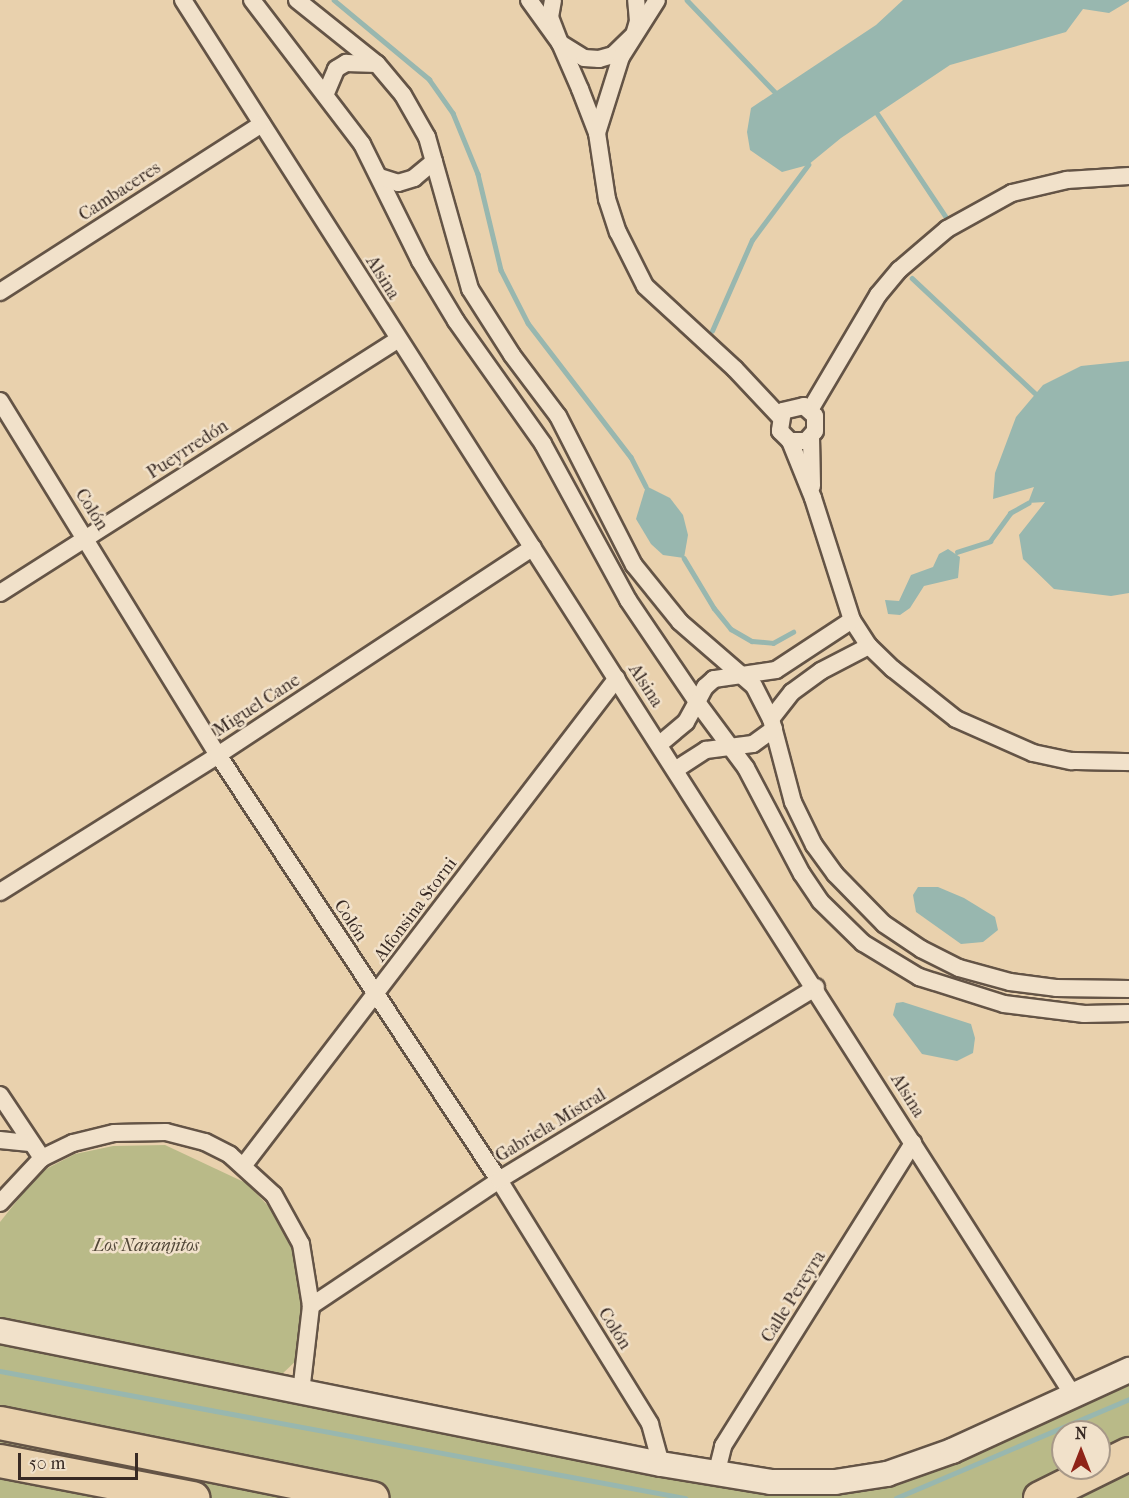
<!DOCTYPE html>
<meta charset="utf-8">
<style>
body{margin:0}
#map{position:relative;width:1129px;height:1498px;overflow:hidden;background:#e9d1ad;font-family:"IM FELL French Canon",serif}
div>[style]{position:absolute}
.green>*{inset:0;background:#b9ba88}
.water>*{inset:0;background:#98b7af}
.stream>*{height:4.5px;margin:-2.25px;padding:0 2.25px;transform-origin:2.25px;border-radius:2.25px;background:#98b7af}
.roads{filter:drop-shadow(2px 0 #645446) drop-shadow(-2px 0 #645446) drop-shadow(0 2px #645446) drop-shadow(0 -2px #645446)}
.street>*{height:16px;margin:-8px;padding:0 8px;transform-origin:8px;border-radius:8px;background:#f1e1ca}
.secondary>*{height:24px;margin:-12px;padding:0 12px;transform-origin:12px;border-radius:12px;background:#f1e1ca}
.highway>*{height:32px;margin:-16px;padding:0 16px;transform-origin:16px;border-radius:16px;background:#e9d1ad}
span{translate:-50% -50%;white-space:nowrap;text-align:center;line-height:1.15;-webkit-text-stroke:5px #f1e1ca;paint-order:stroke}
.street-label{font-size:18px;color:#382a24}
.park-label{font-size:18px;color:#524738;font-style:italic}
.north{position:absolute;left:1051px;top:1420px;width:60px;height:60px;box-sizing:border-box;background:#f1e1ca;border:2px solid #a79888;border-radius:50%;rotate:0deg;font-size:16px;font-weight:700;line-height:24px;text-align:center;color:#382a24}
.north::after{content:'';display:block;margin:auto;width:21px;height:27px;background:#8f2418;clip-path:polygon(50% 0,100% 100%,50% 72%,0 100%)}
.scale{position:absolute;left:18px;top:1453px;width:120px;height:27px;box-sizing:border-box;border:3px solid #382a24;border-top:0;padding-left:8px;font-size:18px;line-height:21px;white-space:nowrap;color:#382a24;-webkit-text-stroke:4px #f1e1ca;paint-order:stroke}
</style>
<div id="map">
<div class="green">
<div style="clip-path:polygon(165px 1145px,246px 1183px,280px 1218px,296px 1255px,302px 1305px,300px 1357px,280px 1376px,0 1321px,0 1222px,40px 1172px,75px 1154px,113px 1146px)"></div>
<div style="clip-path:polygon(evenodd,0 1343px,836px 1492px,1129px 1381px,1129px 1498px,0 1498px,0 1343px,1063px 1432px,1099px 1432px,1099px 1468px,1063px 1468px,1063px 1432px)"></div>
</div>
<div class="water">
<div style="clip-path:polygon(903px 0,1129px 0,1129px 1px,1109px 13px,1083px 9px,1066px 32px,950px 65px,841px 138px,808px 165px,782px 172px,750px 150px,747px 132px,751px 108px,876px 25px)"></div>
<div style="clip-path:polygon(1129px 361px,1129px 593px,1111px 596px,1054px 589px,1023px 559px,1019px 535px,1045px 502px,1028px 503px,1034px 487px,993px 499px,995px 473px,1016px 417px,1043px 385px,1081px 366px)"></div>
<div style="clip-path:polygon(646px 486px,670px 498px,683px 515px,688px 535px,684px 558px,663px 555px,651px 544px,636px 519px)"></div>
<div style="clip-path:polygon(948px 549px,960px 557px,958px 578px,924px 586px,910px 608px,900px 615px,888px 614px,885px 600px,899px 601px,911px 575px,933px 567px,939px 554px)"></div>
<div style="clip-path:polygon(918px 887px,938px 887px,964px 898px,995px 917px,998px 930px,983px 942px,961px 944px,916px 912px,913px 895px)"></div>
<div style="clip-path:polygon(903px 1002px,971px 1024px,975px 1038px,973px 1053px,957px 1061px,922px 1054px,893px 1015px,896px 1003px)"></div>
</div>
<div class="stream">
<div style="left:334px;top:0;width:124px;rotate:39.7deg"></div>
<div style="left:429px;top:79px;width:42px;rotate:54.8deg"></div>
<div style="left:453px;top:113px;width:66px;rotate:67.7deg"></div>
<div style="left:478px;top:174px;width:99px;rotate:76.5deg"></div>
<div style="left:501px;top:270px;width:59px;rotate:63deg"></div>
<div style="left:528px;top:323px;width:169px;rotate:52.5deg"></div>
<div style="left:631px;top:457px;width:33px;rotate:63deg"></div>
<div style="left:687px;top:0;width:127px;rotate:46.3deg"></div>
<div style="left:877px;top:113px;width:128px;rotate:56.4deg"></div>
<div style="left:912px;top:278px;width:168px;rotate:43.1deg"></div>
<div style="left:712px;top:331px;width:99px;rotate:-66.3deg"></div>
<div style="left:752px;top:240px;width:94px;rotate:-53.3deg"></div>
<div style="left:957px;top:552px;width:35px;rotate:-18deg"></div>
<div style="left:990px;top:541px;width:34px;rotate:-54deg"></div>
<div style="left:1010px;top:513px;width:21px;rotate:-29deg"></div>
<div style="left:684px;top:558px;width:58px;rotate:59deg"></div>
<div style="left:714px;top:608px;width:27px;rotate:51deg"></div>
<div style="left:731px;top:629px;width:24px;rotate:30deg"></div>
<div style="left:752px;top:641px;width:21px;rotate:5deg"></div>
<div style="left:773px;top:643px;width:23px;rotate:-29deg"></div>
<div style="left:0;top:1371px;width:697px;rotate:10.5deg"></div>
<div style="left:896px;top:1498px;width:253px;rotate:-23deg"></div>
</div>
<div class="roads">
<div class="street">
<div style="left:183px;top:0;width:1655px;rotate:57.46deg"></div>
<div style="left:252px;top:0;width:181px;rotate:52.6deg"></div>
<div style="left:362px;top:144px;width:131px;rotate:63.6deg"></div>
<div style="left:420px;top:261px;width:70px;rotate:59deg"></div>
<div style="left:456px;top:321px;width:151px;rotate:54.7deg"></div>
<div style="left:543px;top:444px;width:178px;rotate:61.4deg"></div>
<div style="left:628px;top:600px;width:123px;rotate:55.9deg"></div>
<div style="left:697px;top:702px;width:23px;rotate:119deg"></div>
<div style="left:686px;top:722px;width:34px;rotate:140deg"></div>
<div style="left:297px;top:0;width:102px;rotate:38.7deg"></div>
<div style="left:377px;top:64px;width:40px;rotate:50deg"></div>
<div style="left:403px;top:95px;width:48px;rotate:60.3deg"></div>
<div style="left:427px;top:137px;width:158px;rotate:74.2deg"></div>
<div style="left:470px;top:289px;width:78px;rotate:57.5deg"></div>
<div style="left:512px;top:355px;width:76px;rotate:53deg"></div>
<div style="left:558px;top:416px;width:167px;rotate:63deg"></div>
<div style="left:634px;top:565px;width:73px;rotate:51.1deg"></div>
<div style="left:680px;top:622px;width:98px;rotate:40.9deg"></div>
<div style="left:754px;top:686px;width:37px;rotate:63deg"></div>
<div style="left:529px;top:0;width:53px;rotate:54.2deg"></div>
<div style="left:560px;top:43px;width:50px;rotate:66.5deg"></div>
<div style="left:580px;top:89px;width:47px;rotate:68.9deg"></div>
<div style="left:597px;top:133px;width:67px;rotate:81.4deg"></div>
<div style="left:607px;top:199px;width:35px;rotate:72deg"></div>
<div style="left:618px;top:232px;width:60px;rotate:63.4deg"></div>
<div style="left:645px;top:286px;width:122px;rotate:42.7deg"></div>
<div style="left:735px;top:369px;width:66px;rotate:46.8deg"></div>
<div style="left:553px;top:0;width:17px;rotate:100deg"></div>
<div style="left:550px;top:17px;width:28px;rotate:69deg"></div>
<div style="left:560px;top:43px;width:28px;rotate:32deg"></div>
<div style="left:584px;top:58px;width:15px;rotate:4deg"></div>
<div style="left:599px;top:59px;width:15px;rotate:-16deg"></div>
<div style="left:613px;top:55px;width:29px;rotate:-44deg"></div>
<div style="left:634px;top:35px;width:15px;rotate:-74deg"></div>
<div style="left:638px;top:21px;width:21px;rotate:-95deg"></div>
<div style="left:326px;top:93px;width:26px;rotate:-67deg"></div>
<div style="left:336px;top:69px;width:12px;rotate:-31deg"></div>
<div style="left:346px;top:63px;width:31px;rotate:2deg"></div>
<div style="left:597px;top:133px;width:80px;rotate:-72.5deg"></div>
<div style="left:621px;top:57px;width:67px;rotate:-57.7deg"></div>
<div style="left:380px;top:177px;width:19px;rotate:18deg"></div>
<div style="left:398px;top:183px;width:17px;rotate:-17deg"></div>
<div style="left:414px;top:178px;width:26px;rotate:-40deg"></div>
<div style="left:0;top:292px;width:311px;rotate:-32.7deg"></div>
<div style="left:0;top:401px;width:416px;rotate:58.4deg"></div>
<div style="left:218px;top:755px;width:509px;rotate:56.53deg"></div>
<div style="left:499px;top:1180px;width:287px;rotate:58.2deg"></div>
<div style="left:650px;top:1424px;width:41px;rotate:74.6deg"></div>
<div style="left:810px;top:410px;width:134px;rotate:-59.4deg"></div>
<div style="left:878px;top:295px;width:33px;rotate:-50deg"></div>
<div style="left:899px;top:270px;width:63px;rotate:-40.5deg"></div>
<div style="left:947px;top:229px;width:74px;rotate:-29deg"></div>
<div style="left:1012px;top:193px;width:57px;rotate:-13.3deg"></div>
<div style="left:1067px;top:180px;width:62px;rotate:-3.7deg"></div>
<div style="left:811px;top:437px;width:49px;rotate:88.8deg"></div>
<div style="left:790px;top:441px;width:16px"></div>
<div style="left:806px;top:441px;width:13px;rotate:-48deg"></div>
<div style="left:815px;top:431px;width:15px;rotate:-90deg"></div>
<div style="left:815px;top:416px;width:15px;rotate:-138deg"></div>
<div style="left:804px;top:406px;width:22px;rotate:167deg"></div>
<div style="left:783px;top:411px;width:20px;rotate:99deg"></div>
<div style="left:780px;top:431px;width:14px;rotate:45deg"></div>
<div style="left:790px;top:441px;width:61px;rotate:68deg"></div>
<div style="left:813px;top:498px;width:128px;rotate:72.3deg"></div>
<div style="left:852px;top:620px;width:31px;rotate:57deg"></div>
<div style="left:869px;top:646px;width:33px;rotate:44deg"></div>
<div style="left:893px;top:669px;width:80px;rotate:38.4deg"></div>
<div style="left:956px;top:719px;width:84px;rotate:23.8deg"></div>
<div style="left:1033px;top:753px;width:40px;rotate:12deg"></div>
<div style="left:1072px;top:761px;width:57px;rotate:1deg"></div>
<div style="left:0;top:593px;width:472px;rotate:-32.5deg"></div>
<div style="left:852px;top:620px;width:91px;rotate:146.7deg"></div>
<div style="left:776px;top:670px;width:63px;rotate:171.7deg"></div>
<div style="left:714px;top:679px;width:12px;rotate:138deg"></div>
<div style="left:705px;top:687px;width:17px;rotate:118deg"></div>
<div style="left:697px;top:702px;width:82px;rotate:53.4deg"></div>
<div style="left:746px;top:768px;width:120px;rotate:62.2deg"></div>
<div style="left:802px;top:874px;width:32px;rotate:56deg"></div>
<div style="left:820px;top:901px;width:60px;rotate:44.3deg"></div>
<div style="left:863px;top:943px;width:66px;rotate:31.3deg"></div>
<div style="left:919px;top:977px;width:89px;rotate:17.6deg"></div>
<div style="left:1004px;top:1004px;width:81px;rotate:7.1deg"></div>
<div style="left:1084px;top:1014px;width:45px;rotate:-1.3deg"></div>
<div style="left:869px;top:646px;width:54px;rotate:152.5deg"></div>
<div style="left:821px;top:671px;width:36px;rotate:144deg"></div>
<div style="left:792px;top:692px;width:34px;rotate:128deg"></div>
<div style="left:771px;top:719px;width:86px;rotate:75.2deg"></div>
<div style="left:793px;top:802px;width:48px;rotate:64deg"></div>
<div style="left:814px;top:845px;width:36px;rotate:54deg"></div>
<div style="left:835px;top:874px;width:70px;rotate:45.6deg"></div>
<div style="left:884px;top:924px;width:45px;rotate:34deg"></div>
<div style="left:921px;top:949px;width:42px;rotate:26.6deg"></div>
<div style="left:959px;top:968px;width:53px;rotate:15.4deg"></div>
<div style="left:1010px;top:982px;width:46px;rotate:7.4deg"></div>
<div style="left:1056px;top:988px;width:73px;rotate:0.8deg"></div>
<div style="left:675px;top:770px;width:37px;rotate:-33deg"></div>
<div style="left:706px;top:750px;width:47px;rotate:-7.3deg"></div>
<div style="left:753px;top:744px;width:26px;rotate:-36deg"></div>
<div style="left:0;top:892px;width:257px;rotate:-32.1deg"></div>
<div style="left:218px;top:755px;width:377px;rotate:-33.4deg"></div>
<div style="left:0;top:1095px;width:76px;rotate:56.3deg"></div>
<div style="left:0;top:1140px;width:30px;rotate:6deg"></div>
<div style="left:244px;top:1165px;width:613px;rotate:-52.55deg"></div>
<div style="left:0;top:1203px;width:62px;rotate:-47deg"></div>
<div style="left:42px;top:1158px;width:34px;rotate:-26deg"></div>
<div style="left:73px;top:1143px;width:42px;rotate:-13.7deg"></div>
<div style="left:114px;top:1133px;width:52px;rotate:-1.1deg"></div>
<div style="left:166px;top:1132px;width:40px;rotate:14.4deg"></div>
<div style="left:205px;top:1142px;width:28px;rotate:27deg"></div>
<div style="left:230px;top:1155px;width:59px;rotate:42.3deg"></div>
<div style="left:274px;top:1195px;width:56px;rotate:61.1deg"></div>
<div style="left:301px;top:1244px;width:63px;rotate:80.8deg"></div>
<div style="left:311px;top:1306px;width:88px;rotate:96.6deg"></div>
<div style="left:311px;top:1306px;width:226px;rotate:-33.8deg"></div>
<div style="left:499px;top:1180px;width:371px;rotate:-31.3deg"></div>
<div style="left:716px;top:1475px;width:30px;rotate:-76deg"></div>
<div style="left:723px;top:1446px;width:358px;rotate:-57.9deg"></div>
</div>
<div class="secondary">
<div style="left:0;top:1331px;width:674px;rotate:11.38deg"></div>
<div style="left:661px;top:1464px;width:111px;rotate:9.3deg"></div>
<div style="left:771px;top:1482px;width:64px"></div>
<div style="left:835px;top:1482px;width:53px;rotate:-8.7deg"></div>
<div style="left:887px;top:1474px;width:69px;rotate:-19.5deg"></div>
<div style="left:952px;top:1451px;width:195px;rotate:-24.6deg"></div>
</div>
<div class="highway">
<div style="left:0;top:1423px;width:380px;rotate:11.4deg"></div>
<div style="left:0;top:1461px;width:197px;rotate:10.9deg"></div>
<div style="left:1040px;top:1498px;width:99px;rotate:-26.3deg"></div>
</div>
</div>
<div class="street-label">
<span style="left:120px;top:192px;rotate:-33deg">Cambaceres</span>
<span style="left:382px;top:278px;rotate:58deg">Alsina</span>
<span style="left:188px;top:450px;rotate:-33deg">Pueyrredón</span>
<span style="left:91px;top:510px;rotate:58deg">Colón</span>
<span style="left:645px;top:686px;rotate:57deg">Alsina</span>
<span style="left:257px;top:706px;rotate:-33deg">Miguel Cane</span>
<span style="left:416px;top:910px;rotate:-53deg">Alfonsina Storni</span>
<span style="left:350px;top:921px;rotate:57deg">Colón</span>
<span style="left:907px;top:1096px;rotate:58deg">Alsina</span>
<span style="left:551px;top:1126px;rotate:-31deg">Gabriela Mistral</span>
<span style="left:794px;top:1297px;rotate:-58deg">Calle Pereyra</span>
<span style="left:614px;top:1329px;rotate:58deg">Colón</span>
</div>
<div class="park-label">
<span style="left:146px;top:1246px">Los Naranjitos</span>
</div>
<div class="north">N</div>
<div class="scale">50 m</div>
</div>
